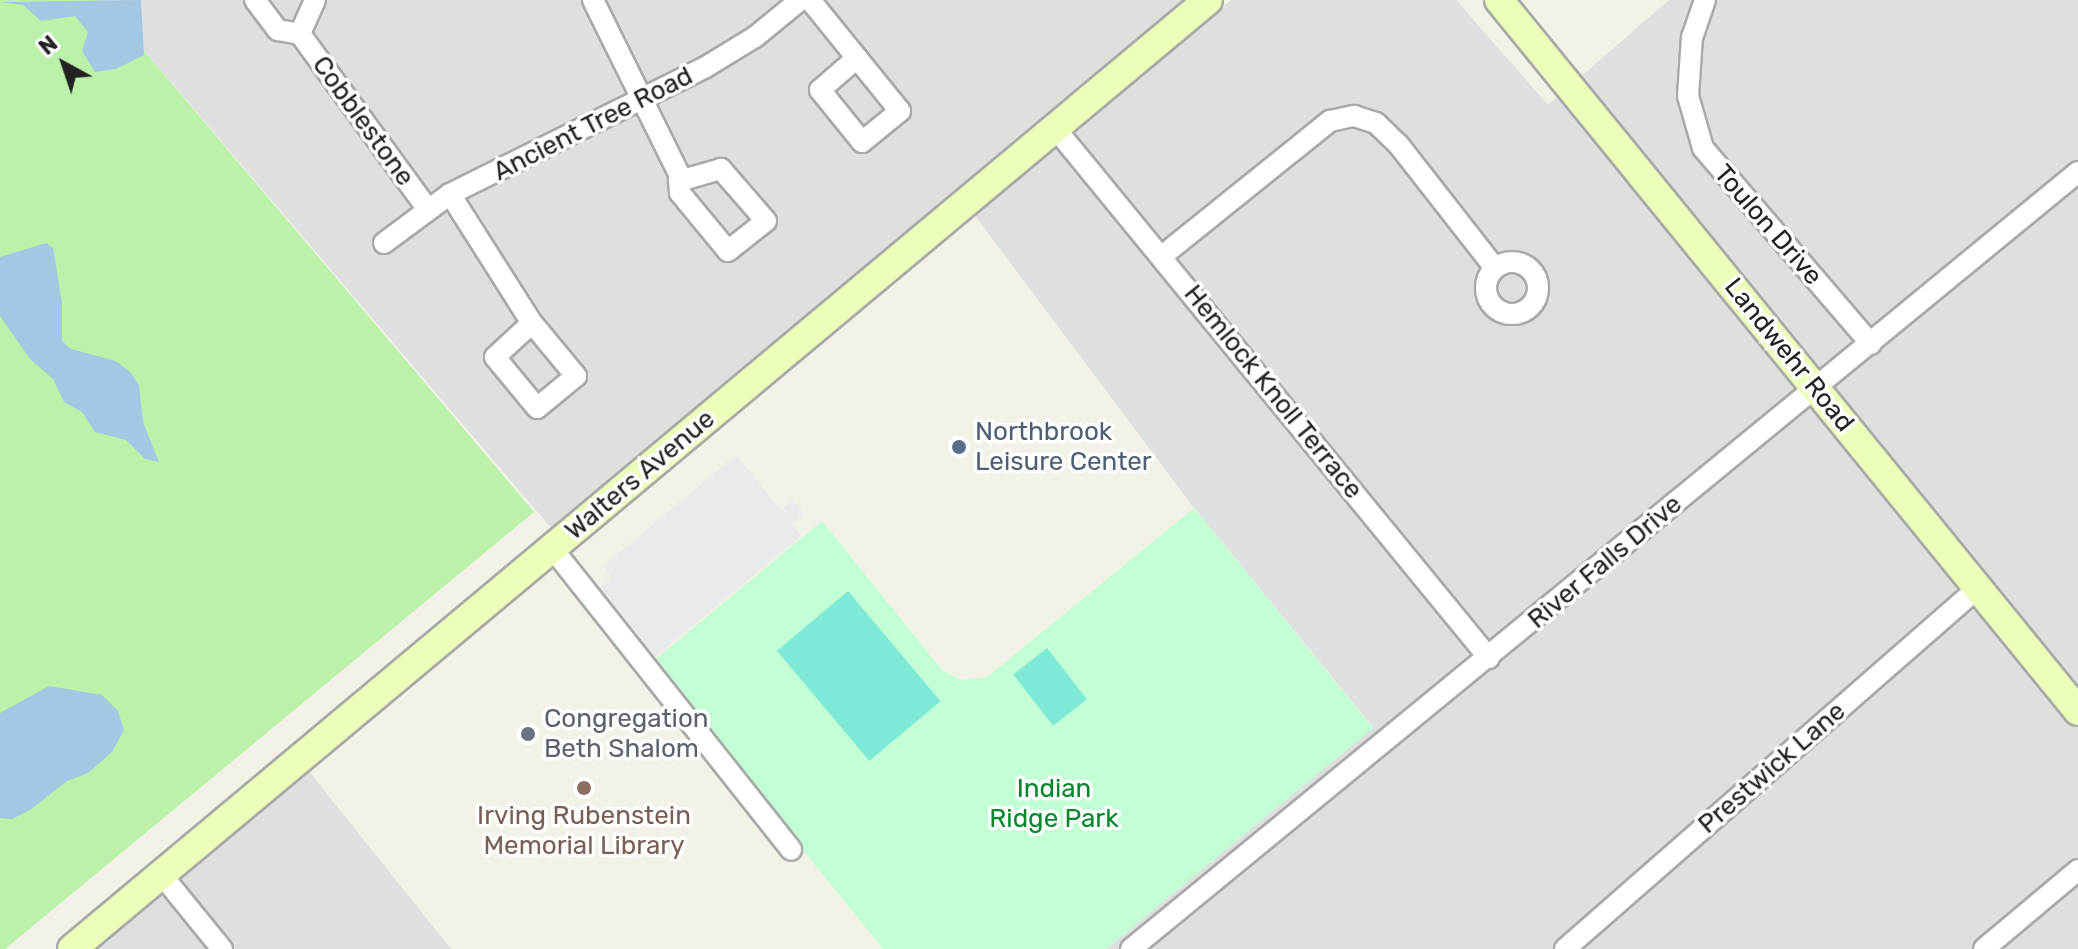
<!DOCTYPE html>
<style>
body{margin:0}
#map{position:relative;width:2078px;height:949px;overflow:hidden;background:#f3f1e8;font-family:Rubik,sans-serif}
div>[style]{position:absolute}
.residential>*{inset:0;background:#e0dfdf}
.grass>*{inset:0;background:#bcf1aa}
.park>*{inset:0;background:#c2ffd5}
.pitch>*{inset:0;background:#7fe9d8;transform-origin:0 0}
.parking>*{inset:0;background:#eaeaea}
.water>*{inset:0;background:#a4c7e4}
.roads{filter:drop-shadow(2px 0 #a9a9a9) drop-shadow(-2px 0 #a9a9a9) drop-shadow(0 2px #a9a9a9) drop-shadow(0 -2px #a9a9a9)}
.street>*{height:20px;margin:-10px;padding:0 10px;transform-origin:10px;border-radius:10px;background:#fff}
.street>.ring{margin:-10px;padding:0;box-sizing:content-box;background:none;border:20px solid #fff;border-radius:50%}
.secondary>*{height:28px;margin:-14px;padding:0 14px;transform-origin:14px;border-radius:14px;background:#ecffb9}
.dots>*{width:22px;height:22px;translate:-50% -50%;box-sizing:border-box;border:4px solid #fff;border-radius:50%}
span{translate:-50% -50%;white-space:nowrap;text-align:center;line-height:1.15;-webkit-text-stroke:7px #fff;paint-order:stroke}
.street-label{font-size:26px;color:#222}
.service-label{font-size:26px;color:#4e5e75}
.left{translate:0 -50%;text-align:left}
.worship-label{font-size:26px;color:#5b616d}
.park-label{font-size:26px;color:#01892b}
.education-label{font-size:26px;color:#785e54}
.north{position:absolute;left:24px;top:24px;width:80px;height:80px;-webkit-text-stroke:6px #fff;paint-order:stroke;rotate:320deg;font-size:22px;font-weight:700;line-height:32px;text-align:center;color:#222}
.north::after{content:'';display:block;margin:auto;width:28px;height:36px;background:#222;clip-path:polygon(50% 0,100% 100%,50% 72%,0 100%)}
</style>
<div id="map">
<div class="residential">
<div style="clip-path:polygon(101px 0,1183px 0,552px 529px)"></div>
<div style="clip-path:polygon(1231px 0,1456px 0,1548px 105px,1669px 0,2078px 0,2078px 949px,1106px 949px,1373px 727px,1194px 508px,973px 213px)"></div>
<div style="clip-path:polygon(307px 769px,451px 949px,93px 949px)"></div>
</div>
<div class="grass">
<div style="clip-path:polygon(0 0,101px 0,534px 512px,5px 949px,0 949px)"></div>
</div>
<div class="park">
<div style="clip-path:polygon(1194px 508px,1373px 728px,1106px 949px,883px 949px,651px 663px,822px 521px,943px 671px,961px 680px,987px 677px)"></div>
</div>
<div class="pitch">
<div style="left:848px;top:591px;width:144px;height:93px;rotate:50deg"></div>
<div style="left:1047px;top:648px;width:65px;height:43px;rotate:52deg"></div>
</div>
<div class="parking">
<div style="clip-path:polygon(736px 455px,781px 510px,793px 500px,804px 514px,792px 524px,801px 536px,654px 658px,597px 590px,612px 577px,603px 566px)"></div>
</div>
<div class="water">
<div style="clip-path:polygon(141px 0,144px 55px,116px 69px,95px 72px,82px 51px,88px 32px,75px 16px,41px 21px,23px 5px,0 2px)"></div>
<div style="clip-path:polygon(46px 243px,53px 248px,62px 303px,62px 341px,71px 349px,116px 361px,130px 372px,139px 385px,143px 422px,159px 462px,145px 459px,126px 440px,95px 432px,82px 412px,64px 402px,53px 379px,30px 359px,0 316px,0 257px)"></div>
<div style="clip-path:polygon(49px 686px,102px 695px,118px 711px,124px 730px,112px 752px,88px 773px,67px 781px,30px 810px,12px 819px,0 818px,0 713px)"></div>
</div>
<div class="roads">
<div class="street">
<div style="left:255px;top:0;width:38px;rotate:53deg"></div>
<div style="left:278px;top:30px;width:22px;rotate:10deg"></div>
<div style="left:315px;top:0;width:37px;rotate:114deg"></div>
<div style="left:300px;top:34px;width:214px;rotate:53.9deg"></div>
<div style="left:593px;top:0;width:194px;rotate:63.7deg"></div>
<div style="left:679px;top:174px;width:7px;rotate:90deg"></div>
<div style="left:679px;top:181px;width:12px;rotate:85deg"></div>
<div style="left:680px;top:193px;width:75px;rotate:50.4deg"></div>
<div style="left:728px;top:251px;width:48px;rotate:-38.3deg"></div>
<div style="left:766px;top:221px;width:69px;rotate:-130.9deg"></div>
<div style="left:721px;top:169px;width:44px;rotate:164.1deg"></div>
<div style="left:810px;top:0;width:143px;rotate:51deg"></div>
<div style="left:900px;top:111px;width:49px;rotate:140.8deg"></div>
<div style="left:862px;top:142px;width:67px;rotate:-128.9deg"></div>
<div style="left:820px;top:90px;width:49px;rotate:-40.9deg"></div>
<div style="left:1705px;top:0;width:39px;rotate:109deg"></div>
<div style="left:1692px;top:37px;width:59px;rotate:93.9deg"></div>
<div style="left:1688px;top:96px;width:54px;rotate:73.9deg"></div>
<div style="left:1703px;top:148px;width:258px;rotate:49.4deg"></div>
<div style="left:1055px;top:128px;width:685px;rotate:50.69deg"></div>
<div style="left:450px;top:194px;width:153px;rotate:57.6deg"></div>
<div style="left:532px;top:323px;width:69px;rotate:50.3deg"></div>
<div style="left:576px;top:376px;width:50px;rotate:140.6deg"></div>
<div style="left:537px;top:408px;width:66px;rotate:-129.5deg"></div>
<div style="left:495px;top:357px;width:50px;rotate:-42.6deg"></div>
<div style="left:384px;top:243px;width:82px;rotate:-36.6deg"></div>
<div style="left:450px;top:194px;width:284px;rotate:-26.4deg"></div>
<div style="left:704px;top:68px;width:60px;rotate:-31.3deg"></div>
<div style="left:755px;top:37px;width:58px;rotate:-39.4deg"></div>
<div style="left:1162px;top:256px;width:216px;rotate:-38.8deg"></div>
<div style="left:1330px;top:121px;width:25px;rotate:-12deg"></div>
<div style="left:1354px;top:116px;width:23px;rotate:18deg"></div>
<div style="left:1376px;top:123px;width:30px;rotate:44deg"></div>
<div style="left:1398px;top:144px;width:157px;rotate:52deg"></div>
<div class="ring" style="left:1486px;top:262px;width:32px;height:32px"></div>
<div style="left:552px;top:548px;width:385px;rotate:51.6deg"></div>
<div style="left:161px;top:874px;width:97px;rotate:50.9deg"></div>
<div style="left:1131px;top:949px;width:1225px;rotate:-39.37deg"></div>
<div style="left:1565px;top:949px;width:550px;rotate:-41.17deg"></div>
<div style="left:1984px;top:949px;width:123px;rotate:-40deg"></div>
</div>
<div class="secondary">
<div style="left:1499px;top:0;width:917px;rotate:50.84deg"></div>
<div style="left:72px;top:949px;width:1480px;rotate:-39.87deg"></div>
</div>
</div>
<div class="dots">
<div style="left:959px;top:447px;background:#5c6f8a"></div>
<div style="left:528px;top:734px;background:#6b7280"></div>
<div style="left:584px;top:788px;background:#8d6e63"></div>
</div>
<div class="street-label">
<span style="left:363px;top:121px;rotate:54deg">Cobblestone</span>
<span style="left:593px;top:124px;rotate:-27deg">Ancient Tree Road</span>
<span style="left:1768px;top:225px;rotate:49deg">Toulon Drive</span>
<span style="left:1789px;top:355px;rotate:51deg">Landwehr Road</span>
<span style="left:1273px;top:392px;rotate:51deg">Hemlock Knoll Terrace</span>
<span style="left:640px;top:475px;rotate:-40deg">Walters Avenue</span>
<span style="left:1605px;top:562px;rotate:-40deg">River Falls Drive</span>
<span style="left:1772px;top:768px;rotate:-41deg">Prestwick Lane</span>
</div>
<div class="service-label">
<span class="left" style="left:975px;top:447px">Northbrook<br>Leisure Center</span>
</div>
<div class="worship-label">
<span class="left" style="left:544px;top:734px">Congregation<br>Beth Shalom</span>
</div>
<div class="park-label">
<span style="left:1054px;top:804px">Indian<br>Ridge Park</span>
</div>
<div class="education-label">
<span style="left:584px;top:831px">Irving Rubenstein<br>Memorial Library</span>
</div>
<div class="north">N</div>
</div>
